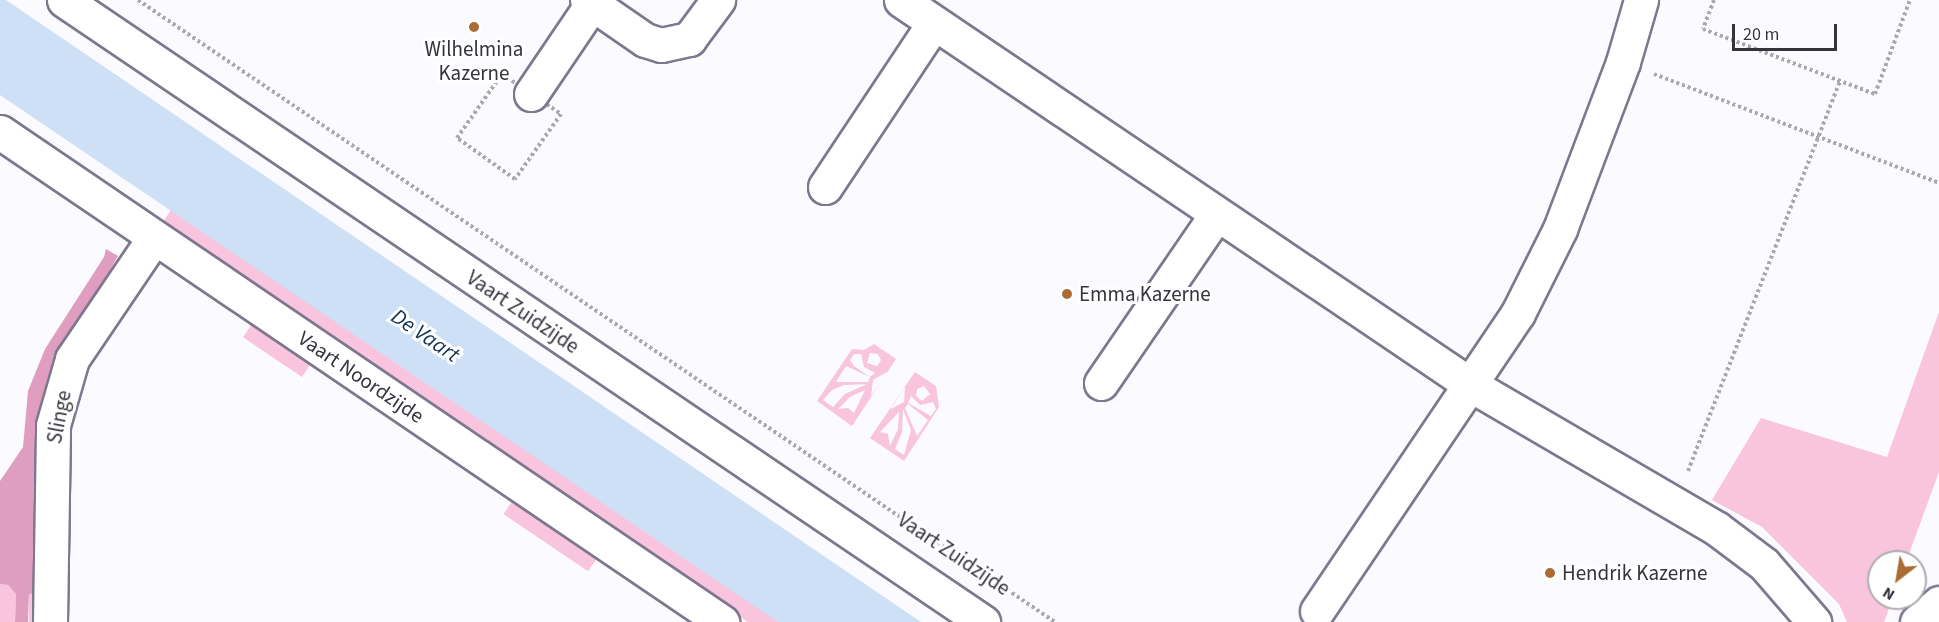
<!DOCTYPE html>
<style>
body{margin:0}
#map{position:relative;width:1939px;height:622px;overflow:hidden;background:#fbfaff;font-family:"Source Sans 3",sans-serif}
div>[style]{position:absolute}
.green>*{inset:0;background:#f8c4de;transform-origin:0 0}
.forest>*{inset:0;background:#df9ec0}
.water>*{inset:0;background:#cee0f6}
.path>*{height:4px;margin-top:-2px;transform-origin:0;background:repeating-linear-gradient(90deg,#a9a8af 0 3px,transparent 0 6px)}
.roads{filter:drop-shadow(2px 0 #7e778e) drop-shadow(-2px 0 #7e778e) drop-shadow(0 2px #7e778e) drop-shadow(0 -2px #7e778e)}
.minor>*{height:33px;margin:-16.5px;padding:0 16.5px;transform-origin:16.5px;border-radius:16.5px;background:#fff}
.major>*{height:33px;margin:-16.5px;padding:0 16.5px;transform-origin:16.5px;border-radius:16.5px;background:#fff}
.dots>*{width:16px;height:16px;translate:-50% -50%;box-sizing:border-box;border:3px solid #fff;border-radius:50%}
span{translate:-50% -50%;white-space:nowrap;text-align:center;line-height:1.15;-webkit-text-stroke:6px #fff;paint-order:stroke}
.poi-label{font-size:21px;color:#36333d}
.left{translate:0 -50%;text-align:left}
.street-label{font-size:21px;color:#36333d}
.water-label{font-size:22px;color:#103152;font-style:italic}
.north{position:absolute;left:1867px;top:550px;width:60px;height:60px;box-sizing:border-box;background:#fff;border:2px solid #afadb1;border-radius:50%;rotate:211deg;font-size:16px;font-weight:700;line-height:24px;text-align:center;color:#36333d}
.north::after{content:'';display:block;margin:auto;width:21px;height:27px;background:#ab6b34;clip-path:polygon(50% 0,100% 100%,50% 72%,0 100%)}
.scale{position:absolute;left:1732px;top:24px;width:105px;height:27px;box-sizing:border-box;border:3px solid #36333d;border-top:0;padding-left:8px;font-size:18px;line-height:21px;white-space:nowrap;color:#36333d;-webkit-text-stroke:4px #fff;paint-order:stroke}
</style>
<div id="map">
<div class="green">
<div style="left:171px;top:210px;width:734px;height:19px;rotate:34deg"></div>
<div style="clip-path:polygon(1939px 312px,1939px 472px,1906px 562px,1879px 562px,1879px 598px,1893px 598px,1884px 622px,1847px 622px,1839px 604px,1762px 527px,1712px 500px,1761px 418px,1887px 457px)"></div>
<div style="left:252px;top:324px;width:71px;height:16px;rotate:34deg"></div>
<div style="clip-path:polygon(evenodd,874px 344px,896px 359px,852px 426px,817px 401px,852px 349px,864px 350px,874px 344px,870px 353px,878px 354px,881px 360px,877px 366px,867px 363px,870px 353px,874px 344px,854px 354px,861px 354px,864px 367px,875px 373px,870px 377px,854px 366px,850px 360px,854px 354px,874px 344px,846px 366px,870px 377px,868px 382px,836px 382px,846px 366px,874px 344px,887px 372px,887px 373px,871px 396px,873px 380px,887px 372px,874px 344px,867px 384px,845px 394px,833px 407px,823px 400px,832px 390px,844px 385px,867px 384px,874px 344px,865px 390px,854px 413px,848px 408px,838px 409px,850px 397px,865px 390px)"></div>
<div style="clip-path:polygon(evenodd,915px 372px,936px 386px,939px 407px,904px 461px,870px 438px,915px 372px,924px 386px,930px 394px,922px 401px,916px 396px,917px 389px,924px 386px,915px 372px,905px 387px,904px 402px,891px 409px,891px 408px,905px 387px,915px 372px,911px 396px,920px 405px,933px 402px,936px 409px,931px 416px,908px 403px,911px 396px,915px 372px,908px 404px,928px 420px,917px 436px,905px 408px,908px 404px,915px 372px,903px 409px,911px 430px,904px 455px,895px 449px,902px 432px,903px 409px,915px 372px,899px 412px,898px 429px,890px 446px,888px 434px,880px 432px,899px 412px)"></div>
<div style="left:513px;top:500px;width:102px;height:17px;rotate:34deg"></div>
<div style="clip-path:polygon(0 584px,8px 585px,16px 594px,15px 622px,0 622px)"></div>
<div style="left:38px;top:593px;width:29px;height:9px;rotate:90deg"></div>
</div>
<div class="forest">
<div style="clip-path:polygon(106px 249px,118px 256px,82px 320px,38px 593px,29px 594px,28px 622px,15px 622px,16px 594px,8px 585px,0 584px,0 481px,23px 447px,28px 391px,45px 349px,104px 257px)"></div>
</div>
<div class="water">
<div style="clip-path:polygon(0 0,6px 0,921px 622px,778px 622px,0 95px)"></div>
</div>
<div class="path">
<div style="left:138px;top:0;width:1108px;rotate:34.15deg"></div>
<div style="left:1714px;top:0;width:31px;rotate:111deg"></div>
<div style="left:1703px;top:29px;width:184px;rotate:20.7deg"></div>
<div style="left:1875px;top:94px;width:100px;rotate:-69.6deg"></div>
<div style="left:502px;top:74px;width:71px;rotate:34.1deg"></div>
<div style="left:561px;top:114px;width:80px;rotate:125.3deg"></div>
<div style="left:515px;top:179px;width:71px;rotate:-144.7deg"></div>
<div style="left:457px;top:138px;width:78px;rotate:-54.9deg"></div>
<div style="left:1654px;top:74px;width:305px;rotate:20.9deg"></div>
<div style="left:1688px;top:471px;width:419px;rotate:-68.7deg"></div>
</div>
<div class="roads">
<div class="minor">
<div style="left:587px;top:0;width:70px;rotate:34.6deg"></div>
<div style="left:645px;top:40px;width:17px;rotate:17deg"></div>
<div style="left:661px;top:45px;width:29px;rotate:-12deg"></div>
<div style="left:689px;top:39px;width:49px;rotate:-53.4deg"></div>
<div style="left:901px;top:0;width:688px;rotate:34.04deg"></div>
<div style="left:1471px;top:385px;width:284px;rotate:30.3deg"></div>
<div style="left:1716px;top:528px;width:60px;rotate:36.9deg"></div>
<div style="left:1764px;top:564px;width:77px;rotate:49.2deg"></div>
<div style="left:531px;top:94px;width:109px;rotate:-55.9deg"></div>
<div style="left:0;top:132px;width:873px;rotate:34.16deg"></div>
<div style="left:825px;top:187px;width:197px;rotate:-56.4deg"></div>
<div style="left:1101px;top:383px;width:204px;rotate:-55.6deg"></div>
<div style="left:1317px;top:611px;width:359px;rotate:-56deg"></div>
<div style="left:1518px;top:313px;width:94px;rotate:-63.4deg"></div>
<div style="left:1560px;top:229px;width:178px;rotate:-69.3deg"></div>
<div style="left:1623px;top:62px;width:65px;rotate:-73.8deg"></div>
<div style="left:50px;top:622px;width:197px;rotate:-89.1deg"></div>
<div style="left:53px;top:425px;width:69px;rotate:-73.9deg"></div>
<div style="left:72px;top:359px;width:146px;rotate:-55.9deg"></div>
<div style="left:1917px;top:622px;width:29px;rotate:-41deg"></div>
</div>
<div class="major">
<div style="left:64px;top:0;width:1110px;rotate:34.09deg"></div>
</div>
</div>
<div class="dots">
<div style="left:474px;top:27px;background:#ab6b34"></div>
<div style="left:1067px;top:294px;background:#ab6b34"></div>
<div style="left:1550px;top:573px;background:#ab6b34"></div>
</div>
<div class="poi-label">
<span style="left:474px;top:61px">Wilhelmina<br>Kazerne</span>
<span class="left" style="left:1079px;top:294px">Emma Kazerne</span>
<span class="left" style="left:1562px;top:573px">Hendrik Kazerne</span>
</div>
<div class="street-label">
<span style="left:523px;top:312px;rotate:34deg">Vaart Zuidzijde</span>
<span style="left:361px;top:377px;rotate:34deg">Vaart Noordzijde</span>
<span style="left:59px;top:417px;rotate:-79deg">Slinge</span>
<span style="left:954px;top:554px;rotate:34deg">Vaart Zuidzijde</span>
</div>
<div class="water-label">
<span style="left:425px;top:336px;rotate:34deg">De Vaart</span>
</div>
<div class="north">N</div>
<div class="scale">20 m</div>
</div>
